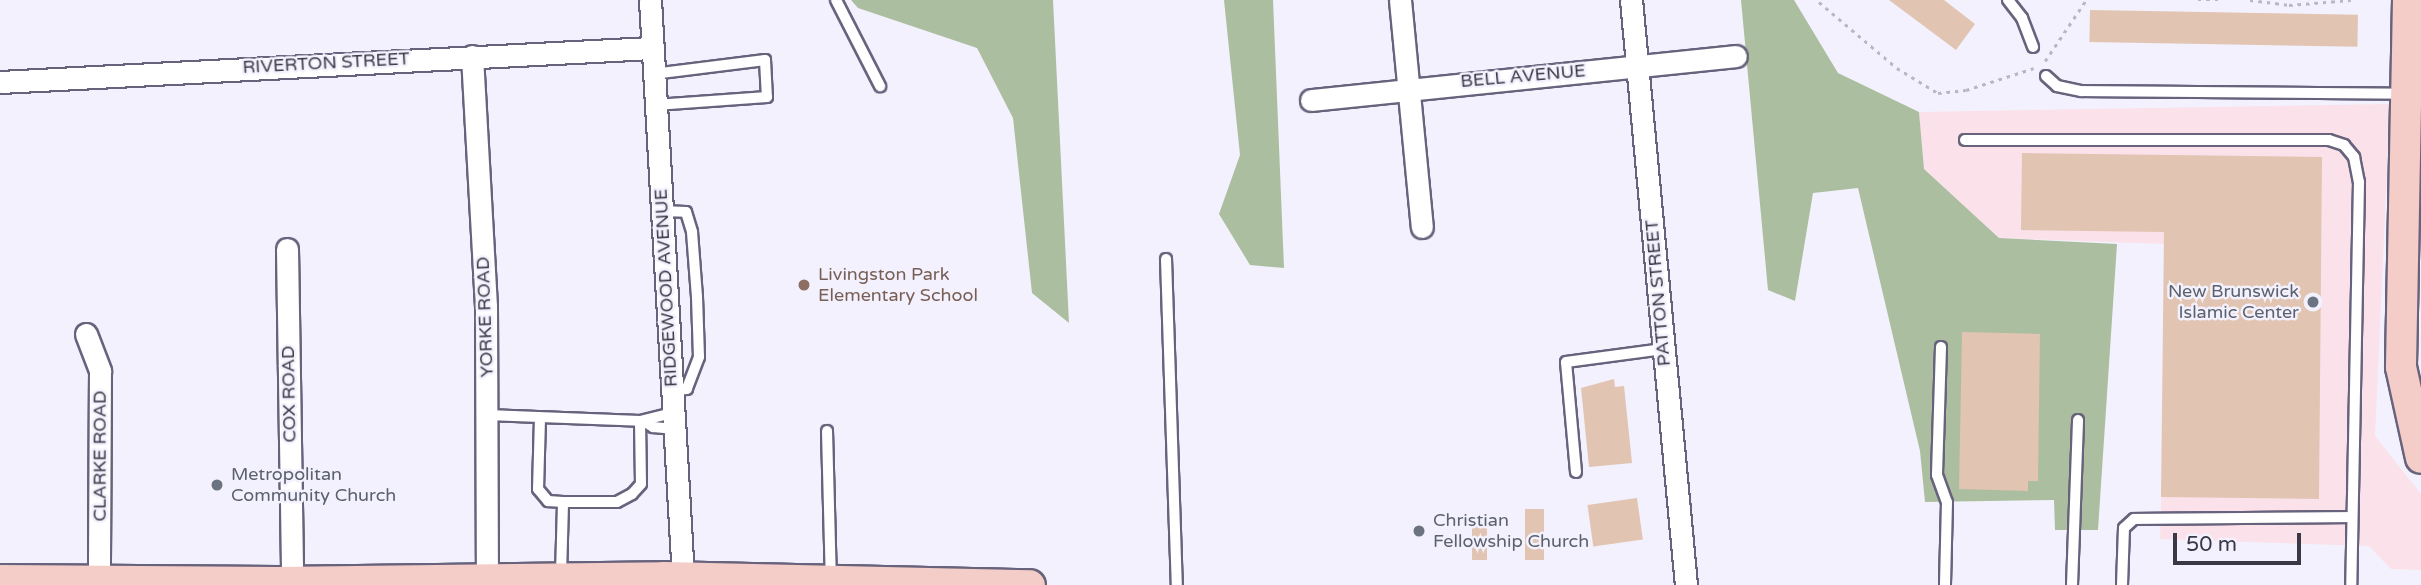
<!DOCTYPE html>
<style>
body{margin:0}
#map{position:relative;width:2421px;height:585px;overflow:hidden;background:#f3f1fd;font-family:"Varela Round",sans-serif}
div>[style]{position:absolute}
.commercial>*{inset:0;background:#fbe1e9}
.forest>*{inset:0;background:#abbe9f}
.building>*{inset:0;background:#e1c4b1;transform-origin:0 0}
.path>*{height:2.5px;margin-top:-1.25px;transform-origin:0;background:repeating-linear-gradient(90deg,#b9b7c3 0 3.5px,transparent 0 8.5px)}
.roads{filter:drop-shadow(2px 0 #68637d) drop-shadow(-2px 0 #68637d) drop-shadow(0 2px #68637d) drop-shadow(0 -2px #68637d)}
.lane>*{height:10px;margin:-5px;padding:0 5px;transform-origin:5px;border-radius:5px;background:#fff}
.street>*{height:21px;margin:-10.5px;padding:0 10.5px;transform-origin:10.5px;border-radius:10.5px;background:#fff}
.secondary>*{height:30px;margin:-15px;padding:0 15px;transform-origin:15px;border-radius:15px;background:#f4cdc8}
.dots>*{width:19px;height:19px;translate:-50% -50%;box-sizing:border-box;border:4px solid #f3f1fd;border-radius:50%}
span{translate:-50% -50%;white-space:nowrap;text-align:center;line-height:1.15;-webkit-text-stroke:5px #f3f1fd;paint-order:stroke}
.street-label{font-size:18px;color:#3a3844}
.education-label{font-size:18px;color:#785e54}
.left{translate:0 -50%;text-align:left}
.worship-label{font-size:18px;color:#5b616d}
.right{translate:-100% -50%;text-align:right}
.scale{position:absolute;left:2173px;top:533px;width:128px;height:32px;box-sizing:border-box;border:4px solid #3a3844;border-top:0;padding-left:9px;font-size:21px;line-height:24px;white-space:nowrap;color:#3a3844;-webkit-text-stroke:5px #f3f1fd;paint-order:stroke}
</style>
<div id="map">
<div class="commercial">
<div style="clip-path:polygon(2390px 104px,2375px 436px,2421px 494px,2421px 570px,2391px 569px,2369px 546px,2160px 539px,2169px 244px,1999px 238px,1924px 169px,1919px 112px)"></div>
</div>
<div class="forest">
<div style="clip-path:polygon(851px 0,1053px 0,1069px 323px,1032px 293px,1013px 118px,977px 48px,858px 8px)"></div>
<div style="clip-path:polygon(1224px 0,1273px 0,1284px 268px,1250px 265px,1219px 214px,1240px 155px)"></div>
<div style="clip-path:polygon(1741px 0,1794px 0,1838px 73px,1919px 112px,1924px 169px,1999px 238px,2117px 244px,2098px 530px,2055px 530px,2054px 500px,1925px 502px,1920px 451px,1858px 188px,1813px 193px,1795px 301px,1768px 290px)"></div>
</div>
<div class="building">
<div style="clip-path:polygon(1889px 0,1944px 0,1975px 24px,1956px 50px)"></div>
<div style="left:2090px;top:10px;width:268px;height:32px;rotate:1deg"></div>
<div style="clip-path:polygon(2022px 153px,2322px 157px,2319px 499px,2161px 497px,2164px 232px,2021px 230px)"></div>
<div style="clip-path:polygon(1962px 332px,2040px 334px,2038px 481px,2028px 481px,2028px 491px,1959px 489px)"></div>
<div style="clip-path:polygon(1614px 379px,1615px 387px,1624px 386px,1632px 463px,1589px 467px,1581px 388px)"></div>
<div style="left:1637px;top:498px;width:42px;height:50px;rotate:82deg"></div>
<div style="left:1525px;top:509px;width:19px;height:51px"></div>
<div style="left:1472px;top:524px;width:15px;height:36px"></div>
</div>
<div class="path">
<div style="left:2198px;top:0;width:25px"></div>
<div style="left:2250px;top:0;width:39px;rotate:7deg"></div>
<div style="left:2289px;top:5px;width:62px;rotate:-4.6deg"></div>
<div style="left:1819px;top:2px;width:102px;rotate:40.2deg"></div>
<div style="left:1897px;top:68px;width:48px;rotate:31.4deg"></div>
<div style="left:1938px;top:93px;width:28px;rotate:-6deg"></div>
<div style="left:1966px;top:90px;width:71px;rotate:-17.9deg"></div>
<div style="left:2045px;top:61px;width:73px;rotate:-56.1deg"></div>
</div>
<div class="roads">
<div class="lane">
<div style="left:836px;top:0;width:97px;rotate:62.9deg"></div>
<div style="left:2008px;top:0;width:23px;rotate:52deg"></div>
<div style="left:2022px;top:18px;width:31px;rotate:69deg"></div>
<div style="left:653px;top:74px;width:113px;rotate:-7.1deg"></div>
<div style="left:765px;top:60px;width:37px;rotate:87deg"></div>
<div style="left:767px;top:97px;width:112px;rotate:175.9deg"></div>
<div style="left:2046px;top:76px;width:15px;rotate:42deg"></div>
<div style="left:2057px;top:86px;width:25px;rotate:12deg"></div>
<div style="left:2081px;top:91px;width:323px;rotate:0.5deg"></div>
<div style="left:1965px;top:140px;width:364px"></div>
<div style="left:2329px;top:140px;width:16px;rotate:18deg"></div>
<div style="left:2344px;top:145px;width:16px;rotate:50deg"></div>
<div style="left:2354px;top:157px;width:25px;rotate:79deg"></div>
<div style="left:2359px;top:182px;width:403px;rotate:91.1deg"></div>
<div style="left:661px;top:211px;width:25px;rotate:2deg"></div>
<div style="left:686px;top:212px;width:21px;rotate:73deg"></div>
<div style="left:692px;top:232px;width:65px;rotate:85.6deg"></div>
<div style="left:697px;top:297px;width:60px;rotate:88.1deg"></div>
<div style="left:699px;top:357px;width:34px;rotate:111deg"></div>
<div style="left:687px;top:389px;width:15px;rotate:176deg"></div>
<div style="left:1166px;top:259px;width:326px;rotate:88.1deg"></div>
<div style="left:1941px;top:347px;width:128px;rotate:91.8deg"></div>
<div style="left:1937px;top:475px;width:29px;rotate:70deg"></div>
<div style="left:1947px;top:502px;width:83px;rotate:91.4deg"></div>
<div style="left:487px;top:415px;width:153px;rotate:2.2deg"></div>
<div style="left:640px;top:421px;width:34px;rotate:-14deg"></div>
<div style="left:540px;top:418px;width:71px;rotate:91.6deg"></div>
<div style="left:538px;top:489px;width:16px;rotate:50deg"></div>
<div style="left:548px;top:501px;width:15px;rotate:4deg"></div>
<div style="left:644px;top:421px;width:11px;rotate:34deg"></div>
<div style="left:653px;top:427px;width:22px;rotate:5deg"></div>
<div style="left:827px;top:431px;width:148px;rotate:88.5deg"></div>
<div style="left:1576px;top:472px;width:110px;rotate:-95.2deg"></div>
<div style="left:1566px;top:362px;width:98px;rotate:-7.6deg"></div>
<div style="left:561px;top:575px;width:73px;rotate:-88.4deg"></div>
<div style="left:563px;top:502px;width:54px"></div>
<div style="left:617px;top:502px;width:17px;rotate:-28deg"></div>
<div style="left:632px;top:494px;width:13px;rotate:-48deg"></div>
<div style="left:641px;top:484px;width:63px;rotate:-90.9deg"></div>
<div style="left:2072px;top:585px;width:165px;rotate:-87.9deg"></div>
<div style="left:2122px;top:585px;width:57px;rotate:-88deg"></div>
<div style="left:2124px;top:528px;width:13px;rotate:-42deg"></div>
<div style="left:2134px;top:519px;width:217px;rotate:-0.5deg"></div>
</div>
<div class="street">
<div style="left:650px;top:0;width:578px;rotate:86.73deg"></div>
<div style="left:1400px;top:0;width:228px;rotate:84.5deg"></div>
<div style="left:1631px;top:0;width:588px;rotate:84.63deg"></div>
<div style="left:472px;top:56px;width:250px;rotate:86.8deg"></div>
<div style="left:486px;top:306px;width:279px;rotate:89.8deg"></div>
<div style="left:0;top:82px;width:653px;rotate:-2.99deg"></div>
<div style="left:1311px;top:100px;width:427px;rotate:-5.9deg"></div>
<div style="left:287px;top:249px;width:333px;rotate:89.1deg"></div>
<div style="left:86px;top:334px;width:40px;rotate:69deg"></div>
<div style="left:100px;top:371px;width:210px;rotate:90.3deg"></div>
</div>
<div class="secondary">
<div style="left:2408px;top:0;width:367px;rotate:91.1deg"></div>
<div style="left:2401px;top:367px;width:93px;rotate:77.6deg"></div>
<div style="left:0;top:580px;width:277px;rotate:0.4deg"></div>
<div style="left:277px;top:582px;width:387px;rotate:-0.7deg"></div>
<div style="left:664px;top:577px;width:366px;rotate:1.3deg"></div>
</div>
</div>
<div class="dots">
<div style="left:804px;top:285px;background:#8d6e63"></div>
<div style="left:2313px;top:302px;background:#6b7280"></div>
<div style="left:217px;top:485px;background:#6b7280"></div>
<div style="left:1419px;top:531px;background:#6b7280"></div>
</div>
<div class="street-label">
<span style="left:326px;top:63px;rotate:-3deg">RIVERTON STREET</span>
<span style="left:1523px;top:76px;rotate:-5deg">BELL AVENUE</span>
<span style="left:666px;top:288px;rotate:-93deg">RIDGEWOOD AVENUE</span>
<span style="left:1658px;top:293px;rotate:-95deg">PATTON STREET</span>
<span style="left:485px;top:317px;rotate:-92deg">YORKE ROAD</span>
<span style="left:289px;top:394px;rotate:-91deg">COX ROAD</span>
<span style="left:100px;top:456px;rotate:-90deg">CLARKE ROAD</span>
</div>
<div class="education-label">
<span class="left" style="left:818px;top:285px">Livingston Park<br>Elementary School</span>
</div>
<div class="worship-label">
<span class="right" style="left:2299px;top:302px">New Brunswick<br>Islamic Center</span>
<span class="left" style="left:231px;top:485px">Metropolitan<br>Community Church</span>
<span class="left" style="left:1433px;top:531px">Christian<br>Fellowship Church</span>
</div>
<div class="scale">50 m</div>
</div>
